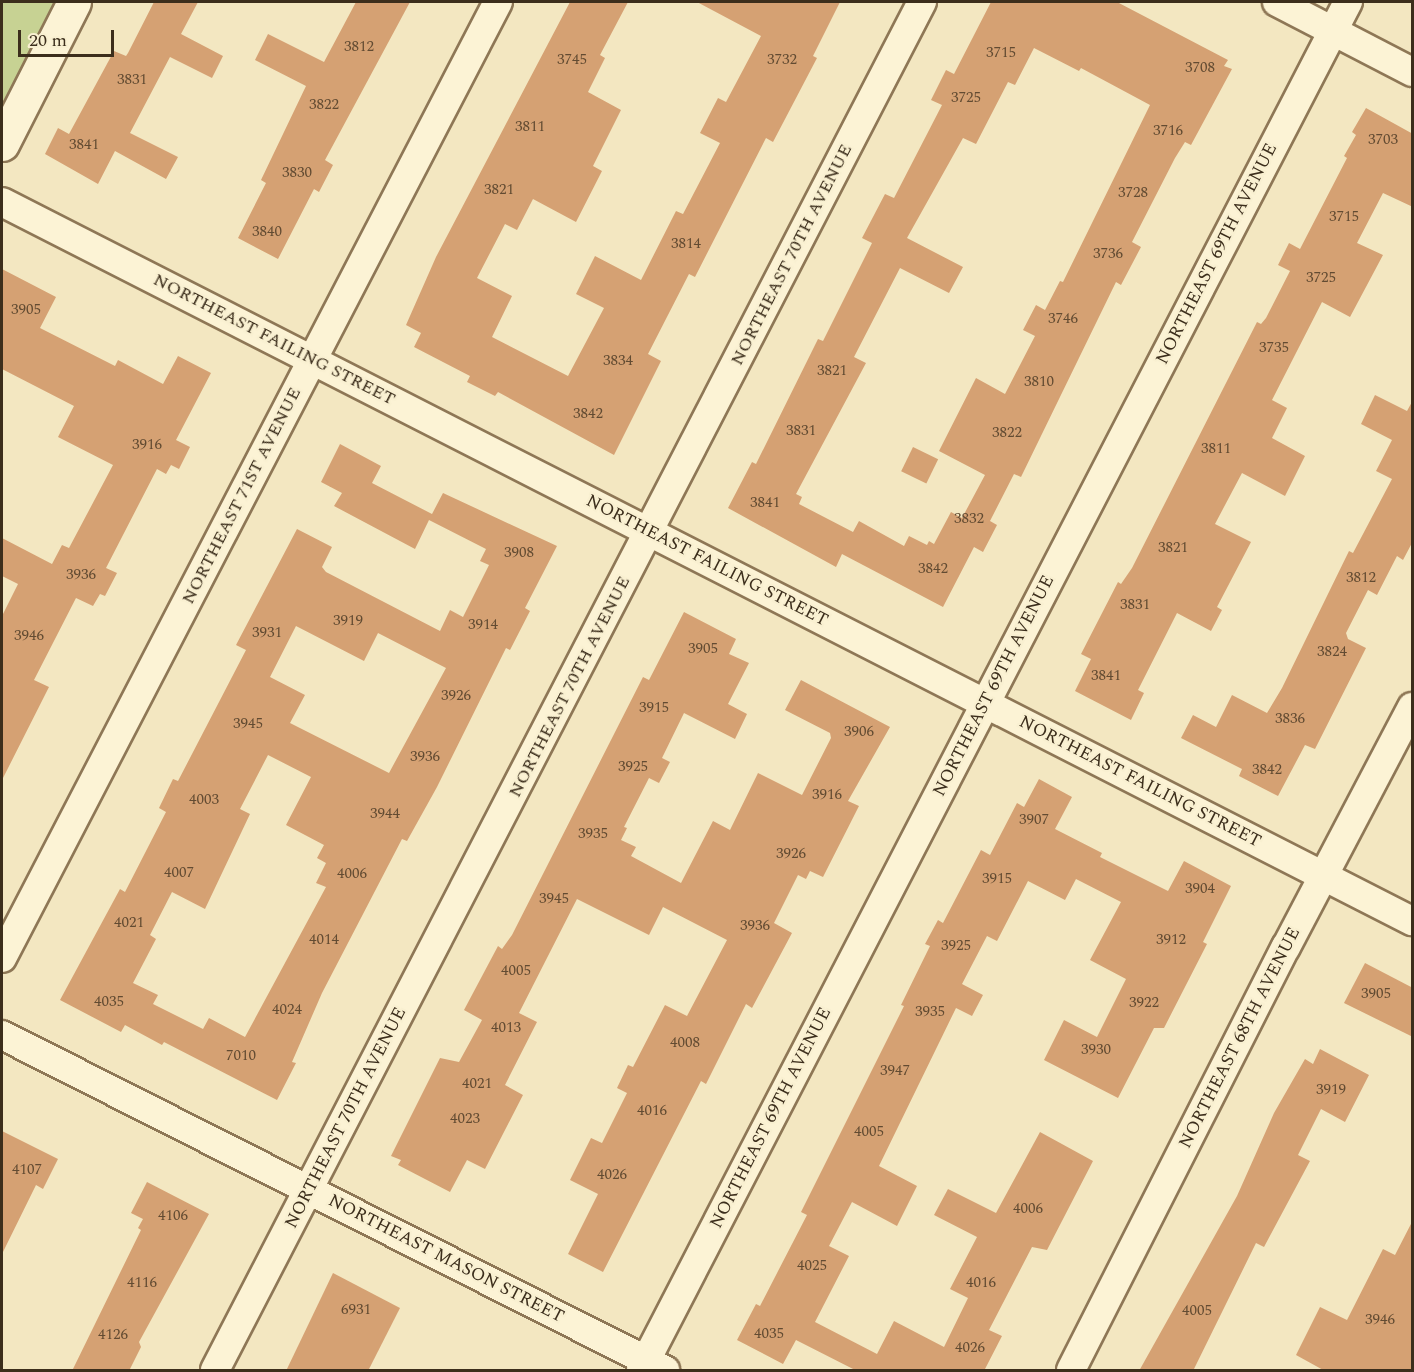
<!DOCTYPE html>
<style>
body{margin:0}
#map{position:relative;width:1414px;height:1372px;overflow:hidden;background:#f3e7c1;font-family:Spectral,serif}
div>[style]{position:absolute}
.green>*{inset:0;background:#c7d293}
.building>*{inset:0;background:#d5a173;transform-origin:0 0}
.roads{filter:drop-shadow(2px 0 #8e7756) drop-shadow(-2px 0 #8e7756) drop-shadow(0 2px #8e7756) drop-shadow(0 -2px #8e7756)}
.street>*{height:28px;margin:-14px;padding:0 14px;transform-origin:14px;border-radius:14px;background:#fcf3d5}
.secondary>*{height:33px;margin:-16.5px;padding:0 16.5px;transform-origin:16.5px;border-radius:16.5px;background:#fcf3d5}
span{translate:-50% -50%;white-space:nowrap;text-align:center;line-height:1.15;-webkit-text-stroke:4.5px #f9f0d1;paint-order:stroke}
.number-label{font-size:15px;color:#624b32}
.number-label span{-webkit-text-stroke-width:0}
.street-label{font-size:18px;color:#3c2e1c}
.frame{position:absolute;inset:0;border:3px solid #3c2e1c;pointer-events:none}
.scale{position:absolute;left:18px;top:30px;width:96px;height:27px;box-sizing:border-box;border:3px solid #3c2e1c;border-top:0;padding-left:8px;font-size:18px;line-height:21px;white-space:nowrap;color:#3c2e1c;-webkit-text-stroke:4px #f9f0d1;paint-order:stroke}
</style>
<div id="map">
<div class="green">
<div style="clip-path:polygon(2px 2px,59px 2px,2px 113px)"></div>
</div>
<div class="building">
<div style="clip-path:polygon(154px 2px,198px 2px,181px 34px,223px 56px,212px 78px,170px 57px,130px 133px,178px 157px,166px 179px,115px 151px,98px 184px,45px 154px,58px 128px,69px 134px,114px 51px,126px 56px,128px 53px)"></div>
<div style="clip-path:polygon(356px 2px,410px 2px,325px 160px,333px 165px,319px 192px,314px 189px,278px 259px,238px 238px,266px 183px,261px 180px,306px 86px,255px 60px,268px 34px,324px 62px)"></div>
<div style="clip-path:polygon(570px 2px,628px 2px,600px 55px,605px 58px,588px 92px,621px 110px,593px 166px,602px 171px,576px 222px,533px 199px,517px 230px,505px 224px,477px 278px,512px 296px,492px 337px,568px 376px,604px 308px,576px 294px,595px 256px,641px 280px,676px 211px,683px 214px,720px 143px,700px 133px,718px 98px,726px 102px,761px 36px,697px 2px,840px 2px,813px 56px,817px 58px,773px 142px,766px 138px,695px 277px,689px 274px,648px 354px,661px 361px,614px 455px,498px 392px,495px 396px,467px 382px,470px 376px,414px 347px,421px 333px,406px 325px,436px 257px)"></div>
<div style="clip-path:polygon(evenodd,991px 2px,1117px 2px,1228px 60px,1224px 66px,1232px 69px,1191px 145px,1185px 142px,1175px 158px,1132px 242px,1141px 247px,1121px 285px,1116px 282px,1021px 477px,1014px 474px,990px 521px,997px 525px,983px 552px,974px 547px,943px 607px,842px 554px,836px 567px,728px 508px,752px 462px,756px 464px,818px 339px,823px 341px,872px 243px,862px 238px,885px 194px,894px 198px,942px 105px,931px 100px,946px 70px,954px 74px,991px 2px,1034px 48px,1079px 71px,1081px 68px,1150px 105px,1063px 282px,1060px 281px,1045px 310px,1036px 305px,1023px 330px,1035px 336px,1005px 394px,976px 378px,939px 451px,985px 475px,962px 518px,951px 512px,934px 544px,929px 541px,927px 545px,909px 536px,904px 546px,859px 521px,853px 532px,799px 504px,802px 497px,796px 494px,866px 363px,854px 357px,900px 268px,949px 293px,963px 267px,907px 238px,963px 138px,976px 144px,1008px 82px,1015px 85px,1034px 48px)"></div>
<div style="clip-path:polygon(1366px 108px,1413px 134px,1413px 207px,1383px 193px,1357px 243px,1383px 255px,1350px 317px,1322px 302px,1272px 400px,1287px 408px,1272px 438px,1305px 456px,1285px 496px,1242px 473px,1215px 524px,1251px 542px,1217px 607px,1222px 610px,1211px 631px,1177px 613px,1138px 690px,1144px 693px,1131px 720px,1075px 691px,1091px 659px,1081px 654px,1118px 582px,1121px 584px,1132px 568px,1257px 322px,1261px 324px,1266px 318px,1290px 271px,1278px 265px,1289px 243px,1300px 249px,1347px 158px,1344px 156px,1356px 135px,1352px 132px)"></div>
<div style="clip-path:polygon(2px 269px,56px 297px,40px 328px,115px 366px,118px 360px,163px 384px,178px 356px,211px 373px,176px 440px,190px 447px,179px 469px,171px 465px,166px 474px,157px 469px,106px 568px,117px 573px,105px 596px,100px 594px,93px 606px,76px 598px,34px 680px,49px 687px,2px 780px,2px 616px,18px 584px,2px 576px,2px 538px,52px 564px,62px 545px,69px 548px,113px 465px,58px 437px,74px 406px,2px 369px)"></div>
<div style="clip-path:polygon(1375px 395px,1407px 411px,1413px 400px,1413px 541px,1403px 560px,1397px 556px,1377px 595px,1368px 590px,1346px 633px,1348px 639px,1366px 648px,1315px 749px,1305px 745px,1278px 796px,1239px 776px,1242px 769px,1181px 738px,1193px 715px,1216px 727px,1232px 695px,1267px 713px,1282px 688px,1349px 551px,1353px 553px,1392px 479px,1376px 471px,1392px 440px,1361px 424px)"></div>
<div style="clip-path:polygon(evenodd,340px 444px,381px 466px,372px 483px,432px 514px,443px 493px,557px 546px,525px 608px,530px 611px,510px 650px,506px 648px,437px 787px,407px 841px,402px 839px,322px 993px,292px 1062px,296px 1063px,277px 1100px,164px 1042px,162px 1045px,125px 1025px,121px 1032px,60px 1000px,120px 889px,125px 892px,166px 812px,159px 808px,173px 779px,178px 781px,246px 650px,236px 645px,297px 529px,332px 547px,322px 567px,326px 572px,440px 631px,450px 610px,463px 617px,489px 565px,480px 561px,486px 549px,429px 520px,415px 549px,334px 506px,342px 493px,321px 482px,340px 444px,296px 626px,364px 661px,378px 633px,446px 668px,389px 773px,290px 723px,305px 695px,270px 677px,296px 626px,340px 444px,268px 755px,311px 777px,286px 825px,324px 845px,317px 858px,326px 863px,316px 883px,326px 887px,245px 1037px,209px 1018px,203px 1029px,153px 1004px,158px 995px,133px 983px,156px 939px,150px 935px,172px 892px,205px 909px,250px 814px,240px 809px,268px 755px)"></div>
<div style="left:913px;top:447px;width:28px;height:27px;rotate:26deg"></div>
<div style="clip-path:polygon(684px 612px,736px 639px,729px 654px,749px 663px,728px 704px,747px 714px,735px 739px,684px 713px,662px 758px,670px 762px,659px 783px,649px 778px,624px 827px,627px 828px,621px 840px,636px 847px,631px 856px,681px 883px,713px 821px,730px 830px,758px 773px,802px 795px,831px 738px,830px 733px,785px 710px,801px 680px,890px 727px,848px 801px,859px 806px,823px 877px,810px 871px,806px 879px,798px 875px,774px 923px,792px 933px,752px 1008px,746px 1004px,706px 1084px,701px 1081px,603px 1272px,568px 1254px,598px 1194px,570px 1180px,591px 1138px,602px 1143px,627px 1093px,617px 1088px,628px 1065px,633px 1067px,665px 1005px,687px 1016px,727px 940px,663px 907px,649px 935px,577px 899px,519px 1013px,537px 1022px,505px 1085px,523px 1095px,485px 1169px,467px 1160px,450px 1192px,398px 1165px,401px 1160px,391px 1156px,440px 1058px,459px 1062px,482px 1020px,464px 1010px,498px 946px,502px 949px,512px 935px,643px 677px,649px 680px)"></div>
<div style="clip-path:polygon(1039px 779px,1072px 797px,1055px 829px,1102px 853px,1100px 857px,1168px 891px,1184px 861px,1231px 886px,1203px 942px,1207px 944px,1164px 1028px,1154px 1028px,1118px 1098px,1044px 1060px,1064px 1020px,1097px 1037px,1126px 979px,1090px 960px,1121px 902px,1076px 879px,1065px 900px,1028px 881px,997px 941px,987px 936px,962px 984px,983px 995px,972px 1016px,956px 1008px,879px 1166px,917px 1186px,897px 1226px,852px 1202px,829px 1246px,849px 1256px,815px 1322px,877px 1354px,894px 1321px,944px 1347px,968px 1298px,950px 1289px,977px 1237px,934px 1215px,948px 1189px,996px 1213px,1040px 1132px,1093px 1161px,1047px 1250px,1032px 1247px,989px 1330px,1002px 1336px,985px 1369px,988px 1371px,857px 1371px,796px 1340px,783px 1364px,737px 1340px,756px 1304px,760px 1306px,807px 1215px,801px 1212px,904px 1006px,901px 1005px,930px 946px,925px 944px,938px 920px,943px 923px,981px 850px,990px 855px,1017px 803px,1024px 807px)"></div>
<div style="clip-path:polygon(1365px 963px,1413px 988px,1413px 1037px,1344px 1003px)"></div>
<div style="clip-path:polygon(1320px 1049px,1369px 1075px,1345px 1122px,1321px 1109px,1298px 1155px,1310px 1161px,1264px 1247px,1256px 1243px,1193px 1371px,1139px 1371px,1237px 1196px,1274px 1113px,1305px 1059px,1313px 1064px)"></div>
<div style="clip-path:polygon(2px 1131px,58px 1159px,43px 1189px,36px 1185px,2px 1254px)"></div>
<div style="clip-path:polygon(147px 1182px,209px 1214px,139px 1342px,141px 1347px,129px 1371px,72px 1371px,141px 1230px,138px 1228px,143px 1219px,131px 1213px)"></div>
<div style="clip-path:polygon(1413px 1220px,1413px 1371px,1325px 1371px,1296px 1355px,1320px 1307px,1347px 1320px,1383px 1249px,1395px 1255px)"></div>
<div style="clip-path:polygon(333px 1273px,400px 1308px,368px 1371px,286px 1371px)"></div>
</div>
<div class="roads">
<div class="street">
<div style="left:1277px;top:2px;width:152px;rotate:27.4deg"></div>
<div style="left:2px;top:202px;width:1583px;rotate:27.02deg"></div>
<div style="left:2px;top:958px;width:1077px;rotate:-62.58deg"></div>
<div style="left:2px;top:1035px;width:743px;rotate:26.81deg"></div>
<div style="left:215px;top:1370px;width:1540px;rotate:-62.67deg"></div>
<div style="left:641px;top:1370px;width:1540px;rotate:-62.67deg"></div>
<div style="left:1071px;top:1370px;width:475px;rotate:-63.1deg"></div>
<div style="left:1286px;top:947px;width:271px;rotate:-62.3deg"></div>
</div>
<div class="secondary">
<div style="left:2px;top:144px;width:159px;rotate:-63.1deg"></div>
</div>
</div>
<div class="number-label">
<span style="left:359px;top:47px">3812</span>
<span style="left:1001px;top:53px">3715</span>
<span style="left:572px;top:60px">3745</span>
<span style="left:782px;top:60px">3732</span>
<span style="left:1200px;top:68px">3708</span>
<span style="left:132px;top:80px">3831</span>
<span style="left:966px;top:98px">3725</span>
<span style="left:324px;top:105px">3822</span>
<span style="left:530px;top:127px">3811</span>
<span style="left:1168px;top:131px">3716</span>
<span style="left:1383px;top:140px">3703</span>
<span style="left:84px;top:145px">3841</span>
<span style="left:297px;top:173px">3830</span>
<span style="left:499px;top:190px">3821</span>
<span style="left:1133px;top:193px">3728</span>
<span style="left:1344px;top:217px">3715</span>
<span style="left:267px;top:232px">3840</span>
<span style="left:686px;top:244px">3814</span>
<span style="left:1108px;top:254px">3736</span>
<span style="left:1321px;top:278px">3725</span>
<span style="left:26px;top:310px">3905</span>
<span style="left:1063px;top:319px">3746</span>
<span style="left:1274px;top:348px">3735</span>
<span style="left:618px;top:361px">3834</span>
<span style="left:832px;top:371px">3821</span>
<span style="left:1039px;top:382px">3810</span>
<span style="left:588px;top:414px">3842</span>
<span style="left:801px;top:431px">3831</span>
<span style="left:1007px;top:433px">3822</span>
<span style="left:147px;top:445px">3916</span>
<span style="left:1216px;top:449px">3811</span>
<span style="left:765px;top:503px">3841</span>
<span style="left:969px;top:519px">3832</span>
<span style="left:1173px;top:548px">3821</span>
<span style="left:519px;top:553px">3908</span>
<span style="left:933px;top:569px">3842</span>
<span style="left:81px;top:575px">3936</span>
<span style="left:1361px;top:578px">3812</span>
<span style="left:1135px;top:605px">3831</span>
<span style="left:348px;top:621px">3919</span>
<span style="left:483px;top:625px">3914</span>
<span style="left:267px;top:633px">3931</span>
<span style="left:29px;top:636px">3946</span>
<span style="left:703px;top:649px">3905</span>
<span style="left:1332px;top:652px">3824</span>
<span style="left:1106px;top:676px">3841</span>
<span style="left:456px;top:696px">3926</span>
<span style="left:654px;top:708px">3915</span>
<span style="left:1290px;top:719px">3836</span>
<span style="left:248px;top:724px">3945</span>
<span style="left:859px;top:732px">3906</span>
<span style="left:425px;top:757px">3936</span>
<span style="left:633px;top:767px">3925</span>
<span style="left:1267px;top:770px">3842</span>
<span style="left:827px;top:795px">3916</span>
<span style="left:204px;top:800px">4003</span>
<span style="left:385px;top:814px">3944</span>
<span style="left:1034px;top:820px">3907</span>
<span style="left:593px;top:834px">3935</span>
<span style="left:791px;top:854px">3926</span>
<span style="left:179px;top:873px">4007</span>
<span style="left:352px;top:874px">4006</span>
<span style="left:997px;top:879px">3915</span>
<span style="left:1200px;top:889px">3904</span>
<span style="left:554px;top:899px">3945</span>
<span style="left:129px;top:923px">4021</span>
<span style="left:755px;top:926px">3936</span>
<span style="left:324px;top:940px">4014</span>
<span style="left:1171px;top:940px">3912</span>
<span style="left:956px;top:946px">3925</span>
<span style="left:516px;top:971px">4005</span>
<span style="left:1376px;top:994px">3905</span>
<span style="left:109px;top:1002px">4035</span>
<span style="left:1144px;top:1003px">3922</span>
<span style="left:287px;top:1010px">4024</span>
<span style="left:930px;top:1012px">3935</span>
<span style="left:506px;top:1028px">4013</span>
<span style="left:685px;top:1043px">4008</span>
<span style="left:1096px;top:1050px">3930</span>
<span style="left:241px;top:1056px">7010</span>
<span style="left:895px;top:1071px">3947</span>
<span style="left:477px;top:1084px">4021</span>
<span style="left:1331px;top:1090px">3919</span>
<span style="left:652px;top:1111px">4016</span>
<span style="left:465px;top:1119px">4023</span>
<span style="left:869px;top:1132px">4005</span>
<span style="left:27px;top:1170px">4107</span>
<span style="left:612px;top:1175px">4026</span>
<span style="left:1028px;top:1209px">4006</span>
<span style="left:173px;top:1216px">4106</span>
<span style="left:812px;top:1266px">4025</span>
<span style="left:142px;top:1283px">4116</span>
<span style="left:981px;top:1283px">4016</span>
<span style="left:356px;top:1310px">6931</span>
<span style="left:1197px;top:1311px">4005</span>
<span style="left:1380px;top:1320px">3946</span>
<span style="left:769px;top:1334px">4035</span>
<span style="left:113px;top:1335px">4126</span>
<span style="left:970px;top:1348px">4026</span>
</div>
<div class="street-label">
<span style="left:1217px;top:254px;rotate:-63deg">NORTHEAST 69TH AVENUE</span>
<span style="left:792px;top:255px;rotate:-63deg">NORTHEAST 70TH AVENUE</span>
<span style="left:274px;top:340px;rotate:27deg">NORTHEAST FAILING STREET</span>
<span style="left:242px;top:496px;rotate:-63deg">NORTHEAST 71ST AVENUE</span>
<span style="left:707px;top:561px;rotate:27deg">NORTHEAST FAILING STREET</span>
<span style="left:994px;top:686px;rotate:-63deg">NORTHEAST 69TH AVENUE</span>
<span style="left:570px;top:687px;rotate:-63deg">NORTHEAST 70TH AVENUE</span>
<span style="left:1140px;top:782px;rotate:27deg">NORTHEAST FAILING STREET</span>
<span style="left:1240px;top:1038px;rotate:-63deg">NORTHEAST 68TH AVENUE</span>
<span style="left:346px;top:1118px;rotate:-63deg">NORTHEAST 70TH AVENUE</span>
<span style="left:771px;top:1118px;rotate:-63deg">NORTHEAST 69TH AVENUE</span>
<span style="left:446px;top:1259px;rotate:27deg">NORTHEAST MASON STREET</span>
</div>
<div class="frame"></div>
<div class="scale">20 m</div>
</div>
